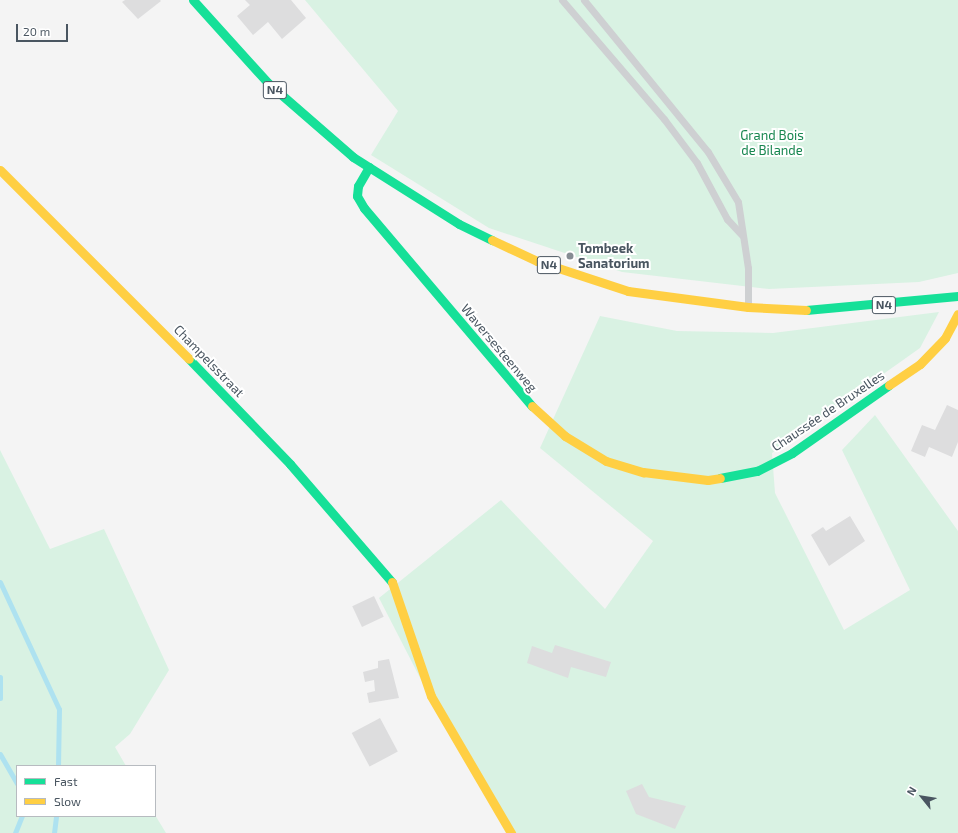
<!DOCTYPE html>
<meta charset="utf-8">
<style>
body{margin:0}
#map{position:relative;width:958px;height:833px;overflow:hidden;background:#f4f4f4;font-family:"Exo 2",sans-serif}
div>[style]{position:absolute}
.green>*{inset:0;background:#d9f2e3}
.stream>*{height:5px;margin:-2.5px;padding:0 2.5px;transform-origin:2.5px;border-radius:2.5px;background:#aee2f0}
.building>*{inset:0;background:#ddddde;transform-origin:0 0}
.lane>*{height:7px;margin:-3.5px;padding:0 3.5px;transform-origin:3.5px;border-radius:3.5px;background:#ced0d2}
.fast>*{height:9px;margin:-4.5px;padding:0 4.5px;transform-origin:4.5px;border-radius:4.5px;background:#16e098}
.slow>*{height:9px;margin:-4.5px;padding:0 4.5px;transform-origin:4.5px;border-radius:4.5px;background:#ffcf43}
.dots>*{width:11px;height:11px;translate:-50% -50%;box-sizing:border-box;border:2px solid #fff;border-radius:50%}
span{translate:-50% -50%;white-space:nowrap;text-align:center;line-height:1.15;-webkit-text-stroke:4px #fff;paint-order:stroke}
.shield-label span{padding:1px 3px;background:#fff;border:1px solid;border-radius:3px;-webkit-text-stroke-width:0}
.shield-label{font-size:12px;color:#4a5661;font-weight:700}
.park-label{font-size:13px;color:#17864f}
.poi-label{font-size:13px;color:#4a5661;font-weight:700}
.left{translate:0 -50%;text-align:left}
.street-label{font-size:13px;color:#4a5661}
.legend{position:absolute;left:16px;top:765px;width:140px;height:52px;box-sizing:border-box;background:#fff;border:1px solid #b7bbc0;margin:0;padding:5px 7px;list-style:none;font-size:12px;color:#4a5661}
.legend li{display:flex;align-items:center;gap:8px;height:20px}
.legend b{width:20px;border:1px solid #b7bbc0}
.north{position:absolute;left:902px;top:777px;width:40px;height:40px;-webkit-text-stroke:3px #fff;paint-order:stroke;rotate:300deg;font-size:11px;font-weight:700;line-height:16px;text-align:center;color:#4a5661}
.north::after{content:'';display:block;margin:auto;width:14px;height:18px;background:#4a5661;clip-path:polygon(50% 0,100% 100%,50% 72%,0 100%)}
.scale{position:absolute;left:16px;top:24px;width:52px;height:18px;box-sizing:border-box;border:2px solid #4a5661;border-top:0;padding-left:5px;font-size:12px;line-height:14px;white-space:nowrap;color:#4a5661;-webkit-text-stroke:3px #fff;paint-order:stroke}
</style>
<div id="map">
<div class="green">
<div style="clip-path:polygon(305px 0,958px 0,958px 273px,919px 282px,769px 289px,622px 272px,489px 228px,371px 155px,398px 111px)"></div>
<div style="clip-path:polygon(939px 312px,920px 348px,772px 453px,775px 493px,844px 630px,910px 590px,842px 450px,875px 415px,958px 531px,958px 833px,511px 833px,452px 740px,379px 598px,501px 500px,605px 609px,653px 541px,540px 448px,600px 316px,677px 331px,773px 333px)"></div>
<div style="clip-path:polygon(0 450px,50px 549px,104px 529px,169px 670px,130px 734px,115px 747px,126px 766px,17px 766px,17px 816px,155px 815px,166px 833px,0 833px)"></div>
</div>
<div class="stream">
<div style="left:0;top:582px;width:140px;rotate:65.1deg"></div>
<div style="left:59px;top:709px;width:57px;rotate:91deg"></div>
<div style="left:0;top:677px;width:21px;rotate:90deg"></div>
<div style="left:0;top:754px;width:34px;rotate:60deg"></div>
<div style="left:15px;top:833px;width:18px;rotate:-68deg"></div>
<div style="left:54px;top:833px;width:17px;rotate:-83deg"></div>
</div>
<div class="building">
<div style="clip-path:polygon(125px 0,160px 0,161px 1px,138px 19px,122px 2px)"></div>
<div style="clip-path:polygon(245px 0,291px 0,306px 18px,282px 39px,268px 22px,253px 35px,237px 16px,250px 5px)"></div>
<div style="clip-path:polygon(947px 405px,958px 410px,958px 442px,952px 457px,929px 447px,925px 457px,911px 451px,922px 425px,935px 430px)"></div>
<div style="clip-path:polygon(850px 516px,865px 541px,829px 566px,811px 535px,823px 527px,826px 531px)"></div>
<div style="left:374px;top:596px;width:23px;height:24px;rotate:65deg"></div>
<div style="clip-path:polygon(555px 645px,611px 662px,606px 677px,571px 667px,568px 678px,527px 663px,532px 646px,552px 653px)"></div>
<div style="clip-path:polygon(389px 659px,399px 698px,369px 703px,367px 693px,375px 691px,374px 680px,365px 682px,363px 672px,378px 668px,378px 661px)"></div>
<div style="left:380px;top:718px;width:38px;height:32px;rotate:62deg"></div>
<div style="clip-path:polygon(642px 784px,649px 797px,686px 806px,675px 829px,636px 814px,626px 791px)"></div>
</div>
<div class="lane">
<div style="left:562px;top:0;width:157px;rotate:49.4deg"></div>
<div style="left:664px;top:119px;width:55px;rotate:53.1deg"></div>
<div style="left:697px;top:163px;width:64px;rotate:61.8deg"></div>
<div style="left:727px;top:219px;width:22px;rotate:47deg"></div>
<div style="left:584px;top:0;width:196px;rotate:50.8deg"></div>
<div style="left:708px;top:152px;width:58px;rotate:59deg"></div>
<div style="left:738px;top:202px;width:67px;rotate:81.4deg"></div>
<div style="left:748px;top:268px;width:36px;rotate:90deg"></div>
</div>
<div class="fast">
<div style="left:193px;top:0;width:112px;rotate:47.9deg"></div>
<div style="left:268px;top:83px;width:113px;rotate:41deg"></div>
<div style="left:353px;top:157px;width:125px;rotate:32.3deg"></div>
<div style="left:459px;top:224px;width:37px;rotate:26deg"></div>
<div style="left:369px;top:167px;width:22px;rotate:120deg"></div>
<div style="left:358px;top:186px;width:10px;rotate:96deg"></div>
<div style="left:357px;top:196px;width:14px;rotate:60deg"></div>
<div style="left:364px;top:208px;width:260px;rotate:49.7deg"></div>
<div style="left:806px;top:310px;width:153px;rotate:-5.3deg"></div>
<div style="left:189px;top:359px;width:146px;rotate:46.1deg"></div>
<div style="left:290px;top:464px;width:156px;rotate:49.2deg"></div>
<div style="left:720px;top:478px;width:38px;rotate:-11deg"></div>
<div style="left:757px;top:471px;width:39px;rotate:-27deg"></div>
<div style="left:792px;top:453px;width:118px;rotate:-35deg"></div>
</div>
<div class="slow">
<div style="left:0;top:170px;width:267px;rotate:45deg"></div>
<div style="left:492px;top:240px;width:50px;rotate:25deg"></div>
<div style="left:537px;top:261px;width:96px;rotate:18.2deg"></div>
<div style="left:628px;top:291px;width:121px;rotate:7.6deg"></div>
<div style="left:748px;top:307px;width:58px;rotate:3deg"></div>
<div style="left:889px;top:385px;width:37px;rotate:-34deg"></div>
<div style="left:920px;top:364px;width:36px;rotate:-46deg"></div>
<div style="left:945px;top:338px;width:27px;rotate:-62deg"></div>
<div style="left:532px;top:406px;width:45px;rotate:42.3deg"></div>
<div style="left:565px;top:436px;width:48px;rotate:31.4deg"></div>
<div style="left:606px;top:461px;width:39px;rotate:17deg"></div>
<div style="left:643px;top:472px;width:65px;rotate:7deg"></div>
<div style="left:708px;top:480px;width:12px;rotate:-9deg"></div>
<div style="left:392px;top:582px;width:120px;rotate:71.1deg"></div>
<div style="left:431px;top:696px;width:159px;rotate:59.7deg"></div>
</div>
<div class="dots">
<div style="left:570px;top:256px;background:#868d94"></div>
</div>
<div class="shield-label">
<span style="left:275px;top:90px">N4</span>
<span style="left:549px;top:265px">N4</span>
<span style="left:884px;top:305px">N4</span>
</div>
<div class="park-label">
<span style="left:772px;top:143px">Grand Bois<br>de Bilande</span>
</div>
<div class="poi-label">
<span class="left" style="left:578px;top:256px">Tombeek<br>Sanatorium</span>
</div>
<div class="street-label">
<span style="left:499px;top:348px;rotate:50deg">Waversesteenweg</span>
<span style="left:209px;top:361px;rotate:46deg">Champelsstraat</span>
<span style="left:828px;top:411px;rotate:-34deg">Chaussée de Bruxelles</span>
</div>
<ul class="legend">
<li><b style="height:5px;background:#16e098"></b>Fast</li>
<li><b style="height:5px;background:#ffcf43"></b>Slow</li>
</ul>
<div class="north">N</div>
<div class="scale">20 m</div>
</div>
